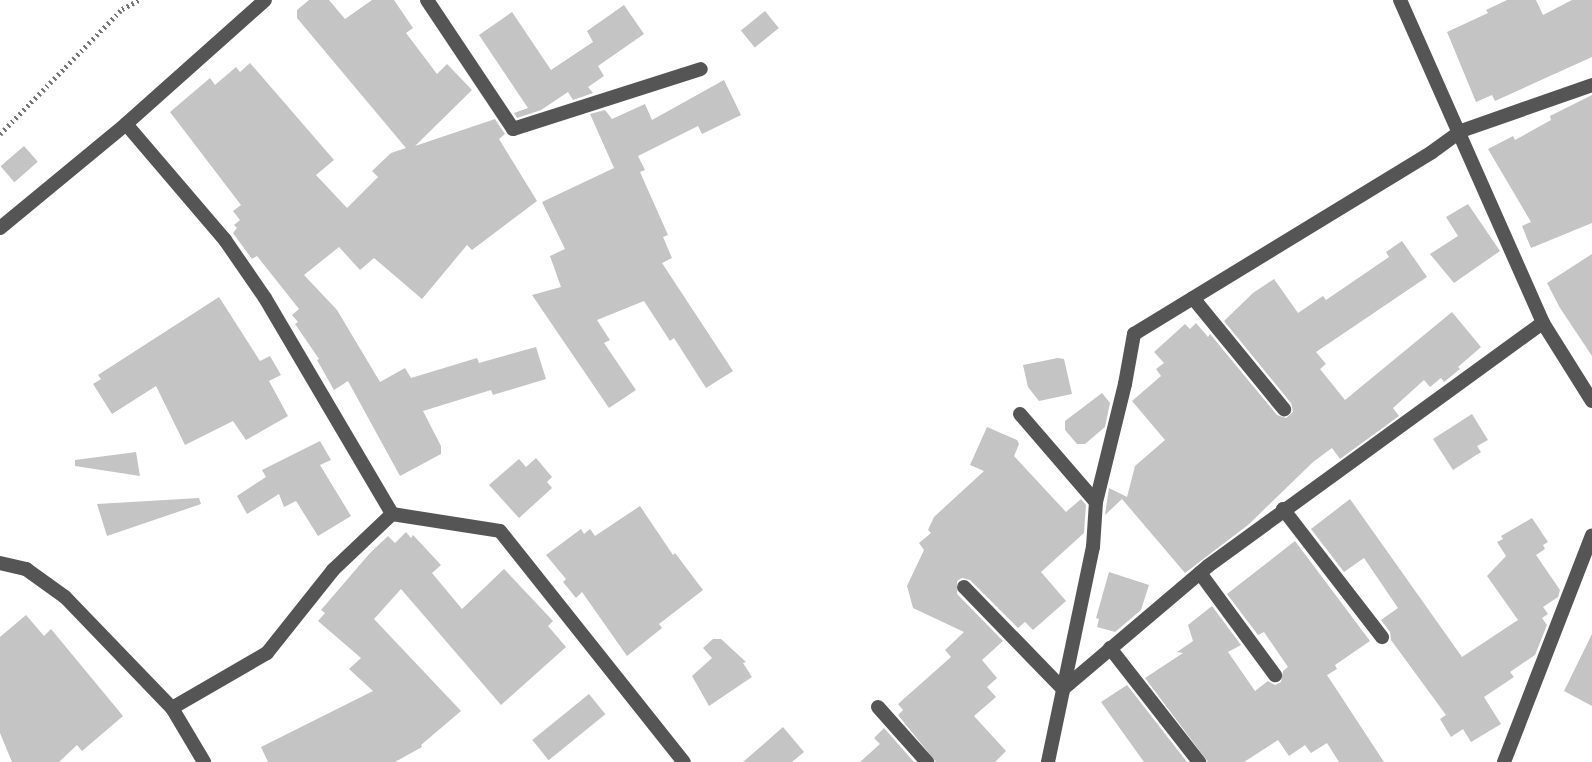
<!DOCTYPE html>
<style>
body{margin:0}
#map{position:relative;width:1592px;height:762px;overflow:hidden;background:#fff;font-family:Overpass,sans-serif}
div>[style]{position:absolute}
.building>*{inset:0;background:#c4c4c4;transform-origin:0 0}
.path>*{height:4.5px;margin-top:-2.25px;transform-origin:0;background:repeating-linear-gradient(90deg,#777 0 2px,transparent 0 5.5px)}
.minor>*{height:14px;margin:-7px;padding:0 7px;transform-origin:7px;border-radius:7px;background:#555}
.tertiary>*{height:14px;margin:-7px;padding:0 7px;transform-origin:7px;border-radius:7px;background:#555}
span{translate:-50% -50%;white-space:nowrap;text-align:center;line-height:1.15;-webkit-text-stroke:6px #fff;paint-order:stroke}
</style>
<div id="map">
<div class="building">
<div style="clip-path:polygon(309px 0,329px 0,345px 19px,372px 0,394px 0,413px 28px,406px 33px,437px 74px,447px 64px,472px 90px,415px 146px,495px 119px,505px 134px,499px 139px,537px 201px,472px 250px,467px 245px,422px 299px,374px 258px,360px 270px,339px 247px,304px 275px,337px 310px,380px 382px,405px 368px,411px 378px,477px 358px,479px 363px,536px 347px,546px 379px,493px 395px,491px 390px,423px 411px,441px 446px,441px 454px,400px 476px,348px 381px,334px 390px,317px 360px,319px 359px,295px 324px,298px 322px,292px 315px,299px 309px,257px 256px,252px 259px,233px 233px,237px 228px,234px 225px,240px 220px,233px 211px,241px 205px,170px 112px,210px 78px,215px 85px,236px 67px,240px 72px,250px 63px,334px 160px,316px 175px,347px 208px,378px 177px,372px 171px,391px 153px,406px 148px,297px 18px,297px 10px)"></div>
<div style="clip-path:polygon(1507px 0,1536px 0,1543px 15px,1572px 0,1592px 0,1592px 57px,1495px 101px,1492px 95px,1476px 102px,1447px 32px,1488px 13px,1486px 10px)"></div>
<div style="clip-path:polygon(624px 5px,644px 34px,598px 66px,604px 76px,588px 87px,593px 93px,573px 100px,568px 92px,541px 110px,517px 118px,514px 113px,528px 108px,479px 35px,512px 12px,551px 70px,593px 42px,587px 31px)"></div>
<div style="left:765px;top:11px;width:22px;height:31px;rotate:51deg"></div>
<div style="clip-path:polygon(724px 80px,741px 115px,702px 134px,698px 126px,638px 156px,645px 170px,640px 172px,668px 235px,663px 237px,672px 258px,662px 263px,733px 371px,706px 388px,674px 338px,670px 341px,644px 301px,597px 320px,610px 340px,604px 343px,636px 390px,609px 408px,532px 295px,561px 287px,550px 256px,565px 249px,542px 202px,614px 168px,590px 114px,605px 110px,612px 119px,645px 104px,652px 120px)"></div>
<div style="clip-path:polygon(1592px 95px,1592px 223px,1531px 248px,1522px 226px,1531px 222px,1488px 149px,1513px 136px,1515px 140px,1551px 120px,1550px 116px)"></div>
<div style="left:24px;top:146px;width:21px;height:31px;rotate:49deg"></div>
<div style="clip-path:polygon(1468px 204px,1500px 251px,1454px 283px,1430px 254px,1458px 236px,1446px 217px)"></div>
<div style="clip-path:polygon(1402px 241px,1427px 277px,1316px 352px,1326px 364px,1320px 369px,1345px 400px,1452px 312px,1481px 347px,1458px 367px,1460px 369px,1444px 382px,1441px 378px,1430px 387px,1424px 380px,1393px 408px,1399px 416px,1340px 459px,1332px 448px,1313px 462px,1248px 525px,1185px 573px,1122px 499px,1105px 515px,1109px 488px,1127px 497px,1135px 466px,1165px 440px,1132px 401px,1161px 376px,1156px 369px,1164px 363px,1154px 352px,1185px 324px,1190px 329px,1196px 323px,1208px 337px,1210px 334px,1277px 415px,1286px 418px,1293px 412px,1291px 403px,1224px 321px,1253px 293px,1274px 279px,1298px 313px,1323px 296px,1326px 300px,1389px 257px,1386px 252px)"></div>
<div style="clip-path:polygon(1592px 254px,1592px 356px,1560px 308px,1547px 283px)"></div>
<div style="clip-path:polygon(219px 297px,260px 361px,270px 356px,281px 375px,269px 381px,288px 416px,246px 440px,233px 421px,185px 445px,156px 386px,112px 414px,93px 384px,101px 379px,98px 375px)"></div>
<div style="clip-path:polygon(1058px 358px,1064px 359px,1072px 394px,1039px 401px,1028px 387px,1023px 365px)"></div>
<div style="clip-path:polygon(1102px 393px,1110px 403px,1105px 427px,1085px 444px,1077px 444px,1065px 430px,1065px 421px)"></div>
<div style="clip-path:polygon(1472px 414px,1488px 440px,1477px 446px,1481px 452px,1453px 470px,1433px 439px)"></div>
<div style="clip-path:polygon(987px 427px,1017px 440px,1019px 444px,1014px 456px,1066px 512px,1081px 499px,1086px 505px,1084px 533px,1041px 572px,1066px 601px,1033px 630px,1025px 622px,1018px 628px,970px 580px,962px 578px,957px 581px,957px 594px,1003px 641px,982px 660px,997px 678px,987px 687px,996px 697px,974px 716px,1006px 751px,995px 762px,936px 762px,898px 715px,903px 710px,898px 704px,951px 657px,945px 650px,964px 632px,913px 608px,907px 586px,924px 550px,919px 543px,931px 533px,928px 530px,934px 517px,984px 471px,970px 465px)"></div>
<div style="clip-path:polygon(320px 441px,331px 460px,320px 465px,351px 516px,318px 536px,296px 501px,284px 507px,279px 494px,247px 514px,237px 496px,266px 477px,262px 470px)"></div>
<div style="clip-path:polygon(136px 452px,140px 476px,75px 466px,75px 460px)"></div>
<div style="clip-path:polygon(536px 458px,552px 477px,547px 482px,552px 488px,519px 518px,489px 485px,519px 459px,526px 467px)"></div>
<div style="clip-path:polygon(199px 498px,201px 504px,107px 536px,97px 504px)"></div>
<div style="clip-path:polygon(1350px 499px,1462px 657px,1518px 620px,1487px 576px,1506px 556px,1497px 542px,1503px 539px,1501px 536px,1532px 518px,1548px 542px,1543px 545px,1545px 549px,1536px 555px,1560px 590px,1558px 597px,1543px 607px,1548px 614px,1542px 618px,1547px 625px,1535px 655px,1510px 672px,1514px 677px,1484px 697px,1501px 724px,1471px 742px,1463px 729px,1451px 737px,1440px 719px,1446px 715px,1391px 640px,1390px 632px,1381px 620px,1398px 608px,1364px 558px,1344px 572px,1311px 529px)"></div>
<div style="clip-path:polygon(640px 506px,673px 555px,675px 553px,703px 590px,659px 624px,662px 628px,627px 656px,582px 592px,576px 598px,563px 582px,566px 579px,546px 555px,581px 529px,584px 534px,590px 529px,595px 536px)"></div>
<div style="clip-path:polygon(406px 532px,411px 538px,413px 535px,441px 565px,432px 573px,462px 609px,504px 569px,553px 621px,548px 626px,566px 647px,501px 705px,401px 589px,374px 619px,461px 711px,421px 745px,422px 747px,395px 762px,268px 762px,261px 747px,373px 691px,349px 669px,361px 658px,318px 621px,325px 613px,321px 610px,370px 553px,388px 536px,395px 543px)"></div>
<div style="clip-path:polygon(1295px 541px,1370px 641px,1335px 665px,1337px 669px,1327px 675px,1384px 762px,1339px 762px,1327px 743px,1311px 753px,1305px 745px,1289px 756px,1278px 740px,1244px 762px,1208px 762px,1145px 678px,1183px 653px,1177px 652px,1193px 641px,1188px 625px,1212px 606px,1241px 645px,1228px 652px,1255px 691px,1268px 681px,1275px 685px,1281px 682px,1283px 671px,1288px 667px,1264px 632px,1258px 635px,1227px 594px)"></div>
<div style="clip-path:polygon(1109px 572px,1149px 585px,1141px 610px,1115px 632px,1097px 627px,1099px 619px,1096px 618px)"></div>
<div style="clip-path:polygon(26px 615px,44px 636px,51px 629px,123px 716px,82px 751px,77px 745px,59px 762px,12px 762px,0 733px,0 637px)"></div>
<div style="clip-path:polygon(1592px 634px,1592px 706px,1564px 691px)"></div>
<div style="clip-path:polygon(713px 639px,721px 639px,746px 662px,743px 663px,752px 677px,709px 706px,692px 676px,712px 658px,703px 648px)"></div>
<div style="clip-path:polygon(1127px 685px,1187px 762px,1144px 762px,1101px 702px)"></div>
<div style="left:589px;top:694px;width:26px;height:73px;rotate:51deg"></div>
<div style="clip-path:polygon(783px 727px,804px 752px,792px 762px,743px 762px)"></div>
<div style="clip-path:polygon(884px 728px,914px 762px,860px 762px,880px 744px,874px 738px)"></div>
</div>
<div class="path">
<div style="left:0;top:134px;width:175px;rotate:-45.7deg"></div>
<div style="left:122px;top:9px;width:19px;rotate:-28deg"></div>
</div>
<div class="minor">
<div style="left:427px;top:0;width:155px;rotate:56.3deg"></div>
<div style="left:513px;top:129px;width:197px;rotate:-17.7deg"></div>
<div style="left:1400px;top:0;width:353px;rotate:66.1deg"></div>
<div style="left:1543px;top:323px;width:92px;rotate:57.9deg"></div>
<div style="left:126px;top:124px;width:153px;rotate:49.5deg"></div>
<div style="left:225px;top:240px;width:70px;rotate:55.4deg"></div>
<div style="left:265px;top:298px;width:251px;rotate:59.5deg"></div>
<div style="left:1193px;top:298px;width:144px;rotate:50.7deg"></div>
<div style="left:1020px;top:414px;width:116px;rotate:49.2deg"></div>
<div style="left:1283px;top:509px;width:162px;rotate:52.3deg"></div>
<div style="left:392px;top:514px;width:109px;rotate:8.9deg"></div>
<div style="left:500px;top:531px;width:295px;rotate:51.5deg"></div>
<div style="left:1200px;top:573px;width:127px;rotate:53.7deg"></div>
<div style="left:964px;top:587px;width:142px;rotate:45.9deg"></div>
<div style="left:1110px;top:648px;width:145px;rotate:52deg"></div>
<div style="left:1063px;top:689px;width:190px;rotate:-40.3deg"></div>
<div style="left:1208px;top:566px;width:414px;rotate:-36deg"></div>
<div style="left:878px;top:707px;width:74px;rotate:48.3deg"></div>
<div style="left:172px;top:708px;width:110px;rotate:-30.1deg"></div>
<div style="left:267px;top:653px;width:106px;rotate:-51.5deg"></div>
<div style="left:333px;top:570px;width:81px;rotate:-43.5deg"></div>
<div style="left:1048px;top:762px;width:220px;rotate:-78.2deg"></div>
<div style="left:1093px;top:547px;width:45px;rotate:-86.2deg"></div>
<div style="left:1096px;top:502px;width:122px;rotate:-76.2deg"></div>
<div style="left:1125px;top:384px;width:51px;rotate:-79.8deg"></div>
<div style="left:1134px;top:334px;width:349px;rotate:-31.4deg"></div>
<div style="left:1432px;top:152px;width:36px;rotate:-36deg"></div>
<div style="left:1461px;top:131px;width:139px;rotate:-19.3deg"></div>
<div style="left:1504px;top:762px;width:243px;rotate:-68.8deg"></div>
</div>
<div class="tertiary">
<div style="left:0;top:228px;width:163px;rotate:-39.5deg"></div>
<div style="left:126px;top:124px;width:186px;rotate:-41.7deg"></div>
<div style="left:0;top:563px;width:27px;rotate:13deg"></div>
<div style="left:26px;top:569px;width:48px;rotate:35.7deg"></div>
<div style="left:65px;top:597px;width:154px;rotate:46.1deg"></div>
<div style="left:172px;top:708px;width:63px;rotate:59.3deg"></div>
</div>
</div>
